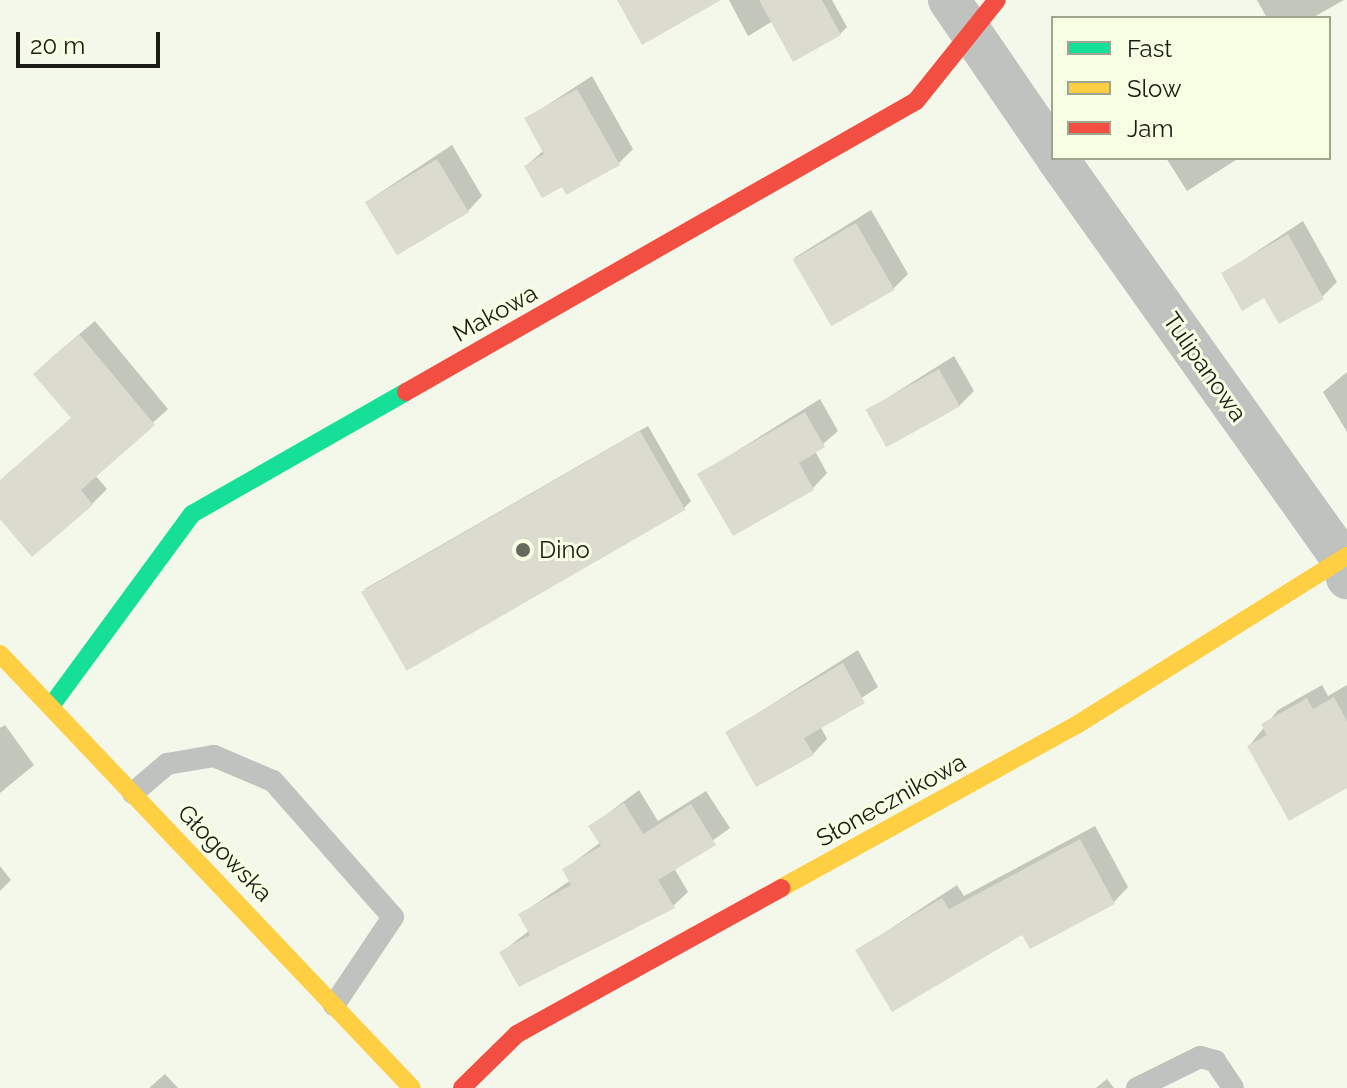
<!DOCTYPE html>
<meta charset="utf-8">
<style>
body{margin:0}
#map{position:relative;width:1347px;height:1088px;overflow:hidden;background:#f4f8ea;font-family:Raleway,sans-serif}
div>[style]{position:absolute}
.shadow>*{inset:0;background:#0003}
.building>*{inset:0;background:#dcdbd0;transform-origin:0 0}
.lane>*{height:22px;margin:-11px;padding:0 11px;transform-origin:11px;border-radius:11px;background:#bfc2be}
.street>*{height:42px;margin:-21px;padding:0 21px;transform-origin:21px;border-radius:21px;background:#bfc2be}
.fast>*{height:18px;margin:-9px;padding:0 9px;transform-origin:9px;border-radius:9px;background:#16e098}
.slow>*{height:18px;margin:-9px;padding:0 9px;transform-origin:9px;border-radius:9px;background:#ffcf43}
.jam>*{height:18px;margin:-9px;padding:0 9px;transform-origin:9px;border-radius:9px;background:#f24e42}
.dots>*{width:22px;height:22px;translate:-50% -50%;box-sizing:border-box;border:4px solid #f8fee4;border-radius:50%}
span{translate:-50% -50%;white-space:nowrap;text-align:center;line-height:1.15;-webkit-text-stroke:6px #f8fee4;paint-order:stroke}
.street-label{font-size:24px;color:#1a1c13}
.poi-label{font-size:24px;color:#1a1c13}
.left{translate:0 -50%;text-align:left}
.legend{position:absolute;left:1051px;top:16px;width:280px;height:144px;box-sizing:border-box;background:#f8fee4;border:2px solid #9fa490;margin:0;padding:10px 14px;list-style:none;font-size:24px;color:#1a1c13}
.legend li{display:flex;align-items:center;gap:16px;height:40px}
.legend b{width:40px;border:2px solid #9fa490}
.scale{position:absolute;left:16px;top:32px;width:144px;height:36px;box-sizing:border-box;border:4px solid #1a1c13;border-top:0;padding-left:10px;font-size:24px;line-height:28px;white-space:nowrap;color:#1a1c13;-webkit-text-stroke:6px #f8fee4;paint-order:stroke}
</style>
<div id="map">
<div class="shadow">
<div style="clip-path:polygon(729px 0,832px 0,847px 27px,840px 34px,773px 21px,748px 36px)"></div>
<div style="clip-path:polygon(1257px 0,1344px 0,1312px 18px,1267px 18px)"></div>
<div style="clip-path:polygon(592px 76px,633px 149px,619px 163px,562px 184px,526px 166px,544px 150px,526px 119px)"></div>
<div style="clip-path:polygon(452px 145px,482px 196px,468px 211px,366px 202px)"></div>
<div style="clip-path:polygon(1166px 158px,1239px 158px,1187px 191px)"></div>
<div style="clip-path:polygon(871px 210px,908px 274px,893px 289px,794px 258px)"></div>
<div style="clip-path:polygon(1303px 221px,1337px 282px,1322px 297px,1265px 295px,1224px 273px)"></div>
<div style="clip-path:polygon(95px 321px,168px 409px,95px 475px,107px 489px,92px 504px,0 516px,0 482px,73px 417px,50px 359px)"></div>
<div style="clip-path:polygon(954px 356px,974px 391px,959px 406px,868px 410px)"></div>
<div style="clip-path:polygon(1347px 372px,1347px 432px,1323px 392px)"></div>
<div style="clip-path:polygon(820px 399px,838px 431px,815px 451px,827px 473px,813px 488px,700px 474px)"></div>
<div style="clip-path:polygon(648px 426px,691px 501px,684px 508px,363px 590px)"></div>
<div style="clip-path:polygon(858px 650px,878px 687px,820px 726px,827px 739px,813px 754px,728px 732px)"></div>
<div style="clip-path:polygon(1322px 685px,1328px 696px,1347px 685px,1347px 786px,1249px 746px,1278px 710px)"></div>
<div style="clip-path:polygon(5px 725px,34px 765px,0 793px,0 728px)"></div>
<div style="clip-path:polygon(639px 790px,658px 821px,706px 791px,730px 828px,674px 868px,688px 892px,673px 906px,502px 952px,530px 930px,521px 914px,571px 880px,565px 869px,601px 842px,591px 826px)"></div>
<div style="clip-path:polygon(1095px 826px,1128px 887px,1114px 902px,1023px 932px,858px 950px,957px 885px,964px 896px)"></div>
<div style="clip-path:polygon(0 866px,11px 880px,0 891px)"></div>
<div style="clip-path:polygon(165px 1074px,178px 1088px,149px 1088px)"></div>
<div style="clip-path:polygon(1107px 1079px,1114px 1088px,1096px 1088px)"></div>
</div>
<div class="building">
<div style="clip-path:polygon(617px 0,721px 0,642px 45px)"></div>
<div style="clip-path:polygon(759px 0,822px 0,841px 35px,793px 62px)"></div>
<div style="clip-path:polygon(577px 89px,620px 165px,566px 195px,562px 187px,542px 198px,524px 166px,544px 154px,524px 118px)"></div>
<div style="left:437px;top:159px;width:62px;height:84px;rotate:59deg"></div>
<div style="left:856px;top:223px;width:77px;height:73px;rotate:60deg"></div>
<div style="clip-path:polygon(1288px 234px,1324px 299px,1279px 324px,1264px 298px,1242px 311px,1221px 273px)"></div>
<div style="clip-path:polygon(79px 334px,155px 425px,81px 490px,93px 505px,32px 557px,0 519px,0 480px,71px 418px,33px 374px)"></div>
<div style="left:939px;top:369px;width:43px;height:84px;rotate:61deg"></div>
<div style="clip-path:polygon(805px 412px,825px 447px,799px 463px,814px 490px,733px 536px,697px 474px)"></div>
<div style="left:640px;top:431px;width:91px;height:322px;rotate:60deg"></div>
<div style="clip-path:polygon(843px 663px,865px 703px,804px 738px,814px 755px,756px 787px,725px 732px)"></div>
<div style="clip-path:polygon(1334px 697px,1347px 721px,1347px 788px,1289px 821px,1247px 746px,1267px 735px,1261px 724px,1307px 698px,1313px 709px)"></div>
<div style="clip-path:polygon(624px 803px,643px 834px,691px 804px,716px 845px,658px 880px,675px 908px,519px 987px,499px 952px,530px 935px,518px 914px,571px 885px,562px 869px,601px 846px,588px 826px)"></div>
<div style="clip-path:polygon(1080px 839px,1115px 904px,1030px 949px,1022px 935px,892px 1012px,855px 950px,942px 898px,949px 909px)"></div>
</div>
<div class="lane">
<div style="left:133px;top:793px;width:45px;rotate:-40.5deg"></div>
<div style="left:167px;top:764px;width:48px;rotate:-9.7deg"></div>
<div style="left:214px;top:756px;width:64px;rotate:23deg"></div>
<div style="left:273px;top:781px;width:181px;rotate:48.6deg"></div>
<div style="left:393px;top:917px;width:106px;rotate:123.8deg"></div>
<div style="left:1137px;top:1088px;width:70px;rotate:-26.2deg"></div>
<div style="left:1200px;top:1057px;width:16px;rotate:15deg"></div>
<div style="left:1215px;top:1061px;width:32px;rotate:56deg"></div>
</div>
<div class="street">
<div style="left:949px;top:0;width:184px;rotate:55.6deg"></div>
<div style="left:1057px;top:158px;width:492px;rotate:54.6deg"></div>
<div style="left:1342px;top:559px;width:20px;rotate:75deg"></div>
</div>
<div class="fast">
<div style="left:51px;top:706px;width:238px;rotate:-53.7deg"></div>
<div style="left:192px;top:514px;width:246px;rotate:-29.7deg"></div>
</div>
<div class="slow">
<div style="left:0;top:654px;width:598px;rotate:46.49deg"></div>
<div style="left:781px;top:888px;width:339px;rotate:-28.9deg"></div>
<div style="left:1078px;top:724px;width:317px;rotate:-32deg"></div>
</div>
<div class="jam">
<div style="left:406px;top:392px;width:587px;rotate:-29.71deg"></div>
<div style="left:916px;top:101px;width:129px;rotate:-51.3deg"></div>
<div style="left:462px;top:1088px;width:77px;rotate:-44.5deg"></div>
<div style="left:517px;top:1034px;width:302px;rotate:-28.9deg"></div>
</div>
<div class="dots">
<div style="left:523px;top:550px;background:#66695e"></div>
</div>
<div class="street-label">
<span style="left:495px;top:313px;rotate:-29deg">Makowa</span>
<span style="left:1205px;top:367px;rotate:55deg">Tulipanowa</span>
<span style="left:891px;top:800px;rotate:-29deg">Słonecznikowa</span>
<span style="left:225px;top:853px;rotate:46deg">Głogowska</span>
</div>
<div class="poi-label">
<span class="left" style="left:539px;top:550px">Dino</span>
</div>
<ul class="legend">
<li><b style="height:10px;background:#16e098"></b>Fast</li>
<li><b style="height:10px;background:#ffcf43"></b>Slow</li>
<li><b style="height:10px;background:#f24e42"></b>Jam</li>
</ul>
<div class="scale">20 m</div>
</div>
